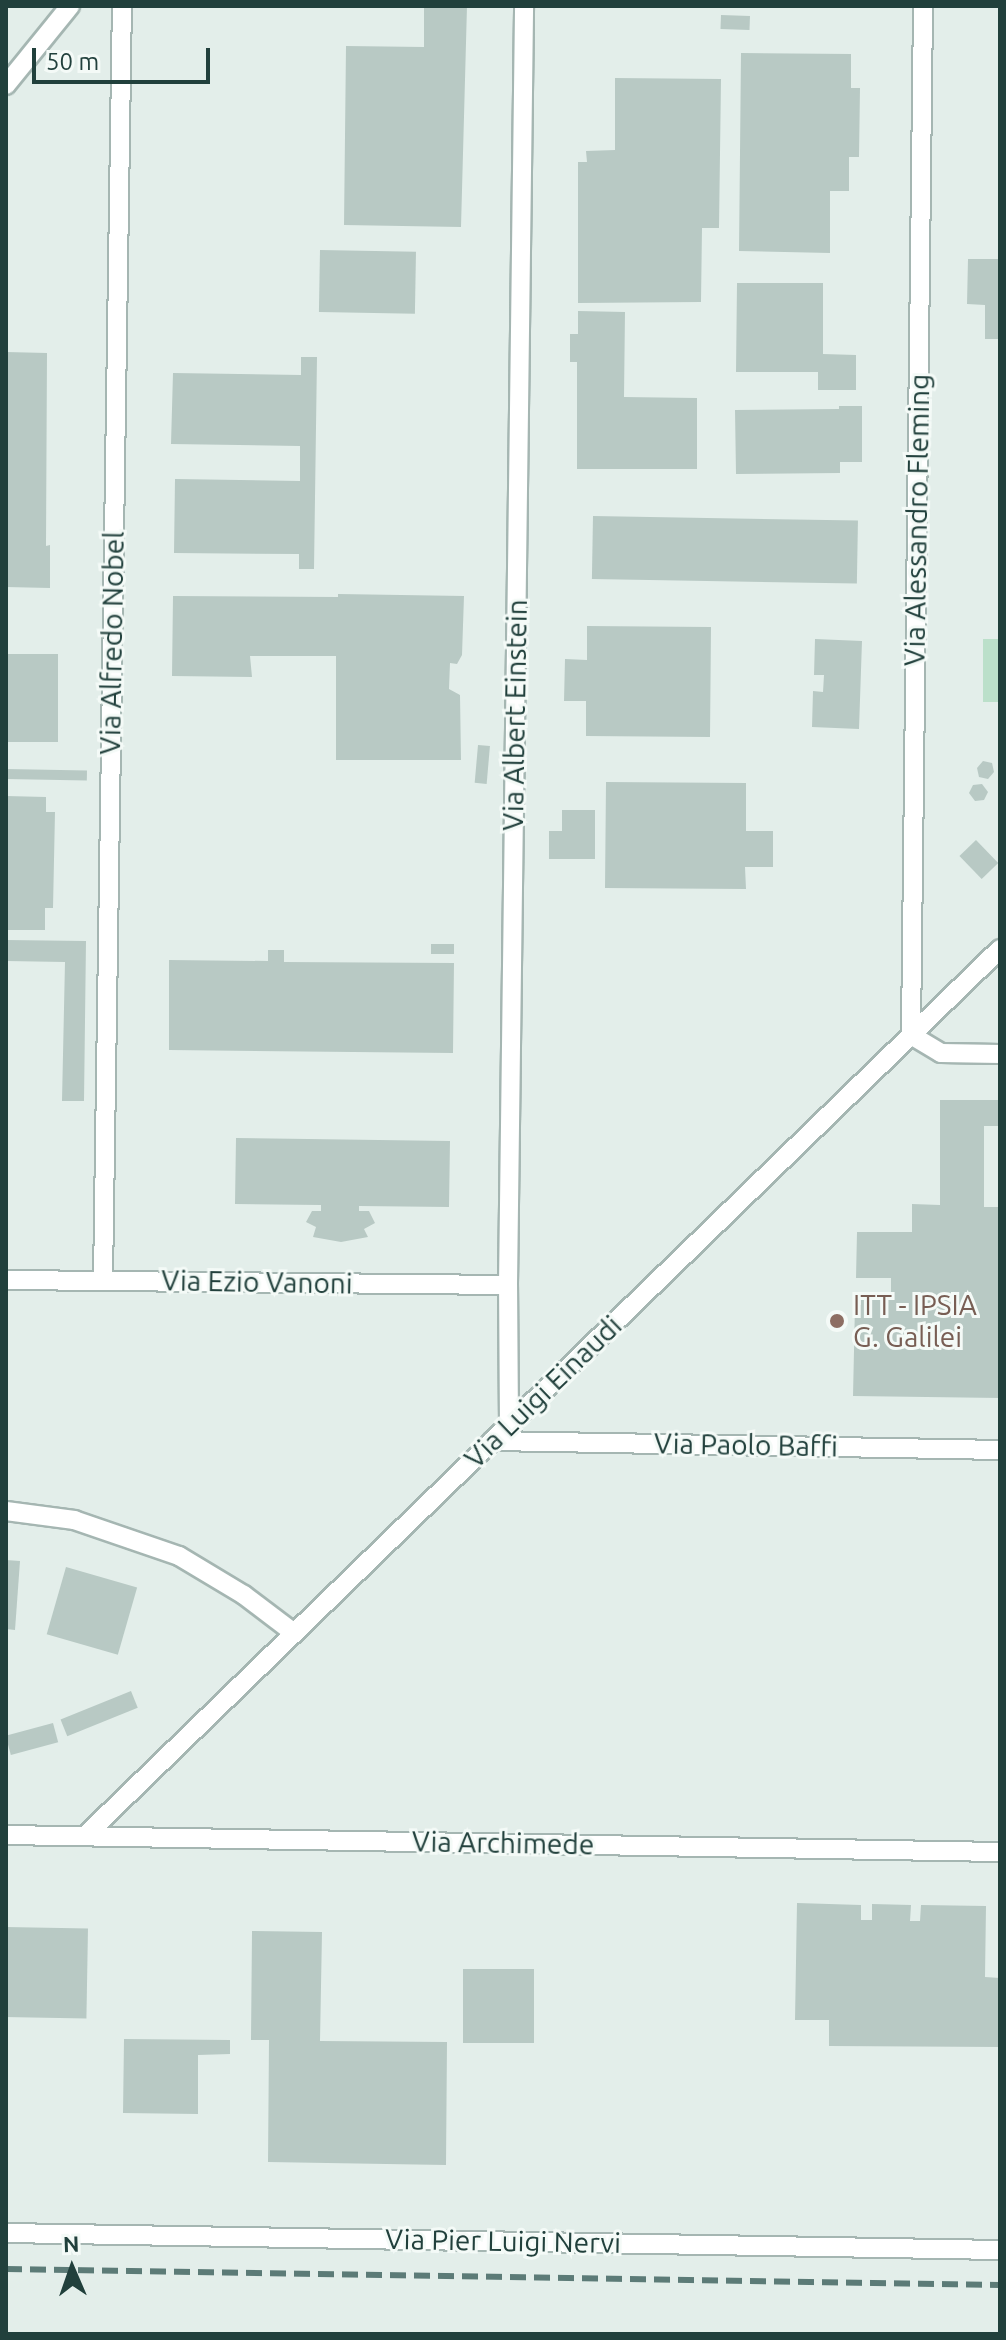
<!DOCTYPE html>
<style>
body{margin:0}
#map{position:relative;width:1006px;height:2340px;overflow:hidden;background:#e3eeea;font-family:Ubuntu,sans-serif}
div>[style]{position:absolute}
.green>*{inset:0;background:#bbe0ca;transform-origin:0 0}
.building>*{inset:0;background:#b8c9c4;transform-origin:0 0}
.roads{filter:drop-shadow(2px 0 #a5b6b2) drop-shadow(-2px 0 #a5b6b2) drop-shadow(0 2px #a5b6b2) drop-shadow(0 -2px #a5b6b2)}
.street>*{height:18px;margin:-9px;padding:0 9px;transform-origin:9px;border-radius:9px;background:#fff}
.rail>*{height:6px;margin-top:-3px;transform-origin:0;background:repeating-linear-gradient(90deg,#5c7b77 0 16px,transparent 0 24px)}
.dots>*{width:22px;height:22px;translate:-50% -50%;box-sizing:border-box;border:4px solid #f4faf7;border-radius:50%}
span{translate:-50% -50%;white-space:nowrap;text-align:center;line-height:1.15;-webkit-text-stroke:6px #f4faf7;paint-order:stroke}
.street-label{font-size:28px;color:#21403c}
.education-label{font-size:28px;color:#785e54}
.left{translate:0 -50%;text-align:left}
.frame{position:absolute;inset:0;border:8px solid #21403c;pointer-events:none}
.north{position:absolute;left:32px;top:2228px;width:80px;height:80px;-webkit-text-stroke:6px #f4faf7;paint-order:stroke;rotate:358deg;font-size:22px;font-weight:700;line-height:32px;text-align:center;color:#21403c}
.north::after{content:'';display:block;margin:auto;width:28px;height:36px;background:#21403c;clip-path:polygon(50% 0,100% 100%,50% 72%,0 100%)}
.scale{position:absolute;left:32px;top:48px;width:178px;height:36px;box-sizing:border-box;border:4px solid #21403c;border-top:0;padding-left:10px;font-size:24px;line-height:28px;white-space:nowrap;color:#21403c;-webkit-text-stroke:6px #f4faf7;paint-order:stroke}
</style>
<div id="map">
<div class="green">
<div style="left:983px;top:639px;width:17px;height:63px"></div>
</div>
<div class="building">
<div style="clip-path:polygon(424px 6px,467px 6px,461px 227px,344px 225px,346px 46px,424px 47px)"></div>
<div style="left:721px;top:15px;width:29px;height:14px;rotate:2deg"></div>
<div style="clip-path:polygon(741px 53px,851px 54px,851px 88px,860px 88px,859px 157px,849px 157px,849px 191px,830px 191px,830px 253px,739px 251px)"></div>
<div style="clip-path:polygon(615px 78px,721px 79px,719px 228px,702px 228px,701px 302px,578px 303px,578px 162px,587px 162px,586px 151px,615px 150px)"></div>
<div style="left:320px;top:250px;width:96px;height:62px;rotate:1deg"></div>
<div style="clip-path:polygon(968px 259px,1000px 259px,1000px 339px,985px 339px,985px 305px,967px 304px)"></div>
<div style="clip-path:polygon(737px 283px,823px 283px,823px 354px,856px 355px,856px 390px,818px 390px,818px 372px,736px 372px)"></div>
<div style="clip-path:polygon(578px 311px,625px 312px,624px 397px,697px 398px,697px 469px,577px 469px,577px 362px,570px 362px,570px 334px,578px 334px)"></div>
<div style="clip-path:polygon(6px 352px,47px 353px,46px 546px,50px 545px,50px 588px,6px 587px)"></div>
<div style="clip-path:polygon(301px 357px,317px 357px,314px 569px,299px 569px,299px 554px,174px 553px,175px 479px,300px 481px,300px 446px,171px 444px,173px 373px,301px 375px)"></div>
<div style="clip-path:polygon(839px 406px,862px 406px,862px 462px,840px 462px,840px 473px,736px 474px,735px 410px,839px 409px)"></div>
<div style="left:593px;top:516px;width:265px;height:63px;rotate:1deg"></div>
<div style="clip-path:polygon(338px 594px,464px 596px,462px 655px,457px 664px,450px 663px,449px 689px,460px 695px,461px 760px,336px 760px,336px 656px,250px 656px,252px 677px,172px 676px,173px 596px,338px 597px)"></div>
<div style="clip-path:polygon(587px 626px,711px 627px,710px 737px,586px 736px,586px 701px,564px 701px,565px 659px,587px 660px)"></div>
<div style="clip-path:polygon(815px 639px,862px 641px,859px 729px,812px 727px,813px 691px,823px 692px,824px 675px,814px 675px)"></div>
<div style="left:6px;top:654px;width:52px;height:88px"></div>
<div style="left:478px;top:745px;width:12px;height:38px;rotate:5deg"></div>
<div style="clip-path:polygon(983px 761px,992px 763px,994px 772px,988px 779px,979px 777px,977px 768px)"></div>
<div style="left:6px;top:769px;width:81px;height:10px;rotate:1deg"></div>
<div style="clip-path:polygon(606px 782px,746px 783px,746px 831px,773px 831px,773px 867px,745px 867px,746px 889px,605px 888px)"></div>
<div style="clip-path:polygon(982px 784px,988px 792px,984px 800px,975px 801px,969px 793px,973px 785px)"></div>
<div style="clip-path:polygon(6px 796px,46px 797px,46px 812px,55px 812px,53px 908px,45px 908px,45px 930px,6px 930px)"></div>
<div style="clip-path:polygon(562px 810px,595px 810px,595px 859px,549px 859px,549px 831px,562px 831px)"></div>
<div style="left:976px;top:840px;width:32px;height:23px;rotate:46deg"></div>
<div style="clip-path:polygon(6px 940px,86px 941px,84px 1101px,62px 1101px,65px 962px,6px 961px)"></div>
<div style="left:454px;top:944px;width:10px;height:23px;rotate:90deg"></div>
<div style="clip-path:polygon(268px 950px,284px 950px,284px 962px,454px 963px,453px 1053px,169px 1050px,169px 960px,268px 961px)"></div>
<div style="clip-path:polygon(940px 1100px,1000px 1100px,1000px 1126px,984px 1126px,984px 1207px,1000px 1207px,1000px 1398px,853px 1396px,855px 1304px,861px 1305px,861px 1296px,891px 1296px,891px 1278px,856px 1278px,857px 1232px,912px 1232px,912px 1204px,940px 1205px)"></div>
<div style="clip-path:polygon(236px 1138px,450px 1141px,449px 1207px,359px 1206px,359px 1211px,369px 1211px,375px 1223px,364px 1229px,368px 1237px,341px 1242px,313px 1237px,316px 1227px,306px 1222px,312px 1211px,321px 1211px,321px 1205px,235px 1204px)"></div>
<div style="clip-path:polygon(6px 1560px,20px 1561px,15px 1630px,6px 1629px)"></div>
<div style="left:66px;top:1567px;width:74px;height:70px;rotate:16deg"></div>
<div style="left:131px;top:1691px;width:18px;height:76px;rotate:68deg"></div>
<div style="left:53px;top:1723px;width:20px;height:49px;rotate:75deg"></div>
<div style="clip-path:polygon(797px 1903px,861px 1905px,861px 1920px,872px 1920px,872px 1904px,911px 1905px,910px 1921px,920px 1921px,921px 1905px,986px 1906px,985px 1977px,1000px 1978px,1000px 2047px,829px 2046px,829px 2020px,795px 2020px)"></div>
<div style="left:6px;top:1927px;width:82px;height:90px;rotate:1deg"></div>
<div style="clip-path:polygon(252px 1931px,322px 1932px,320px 2041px,447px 2042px,446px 2165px,268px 2162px,269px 2040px,251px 2040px)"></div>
<div style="left:463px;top:1969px;width:71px;height:74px"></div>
<div style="clip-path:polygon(124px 2039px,230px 2040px,230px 2054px,198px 2055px,198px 2114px,123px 2113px)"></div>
</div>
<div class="roads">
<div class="street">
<div style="left:923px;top:6px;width:1029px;rotate:90.67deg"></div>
<div style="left:911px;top:1035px;width:35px;rotate:31deg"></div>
<div style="left:941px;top:1053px;width:59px;rotate:1deg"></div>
<div style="left:6px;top:85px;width:102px;rotate:-51deg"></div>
<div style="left:6px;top:1280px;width:502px;rotate:0.57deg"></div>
<div style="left:103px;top:1280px;width:1274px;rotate:-89.15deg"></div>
<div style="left:509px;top:1424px;width:139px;rotate:-90.4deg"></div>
<div style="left:508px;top:1285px;width:1279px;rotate:-89.28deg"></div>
<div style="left:492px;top:1441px;width:508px;rotate:1.01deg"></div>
<div style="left:6px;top:1511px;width:69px;rotate:7.5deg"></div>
<div style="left:74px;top:1520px;width:111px;rotate:18.9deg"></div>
<div style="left:179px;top:1556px;width:76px;rotate:31deg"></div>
<div style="left:244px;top:1595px;width:63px;rotate:37.2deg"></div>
<div style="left:6px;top:1835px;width:994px;rotate:0.98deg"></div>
<div style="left:86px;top:1835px;width:1273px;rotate:-44.11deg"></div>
<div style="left:6px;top:2233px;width:994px;rotate:0.98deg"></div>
</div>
</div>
<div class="rail">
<div style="left:6px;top:2269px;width:994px;rotate:0.92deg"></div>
</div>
<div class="dots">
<div style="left:837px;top:1321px;background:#8d6e63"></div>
</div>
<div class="street-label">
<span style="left:917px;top:520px;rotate:-89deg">Via Alessandro Fleming</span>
<span style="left:112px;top:643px;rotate:-89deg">Via Alfredo Nobel</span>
<span style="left:515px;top:715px;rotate:-89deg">Via Albert Einstein</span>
<span style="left:257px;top:1282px;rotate:1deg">Via Ezio Vanoni</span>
<span style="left:543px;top:1392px;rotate:-44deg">Via Luigi Einaudi</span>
<span style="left:746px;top:1445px;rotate:1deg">Via Paolo Baffi</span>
<span style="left:503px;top:1843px;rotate:1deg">Via Archimede</span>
<span style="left:503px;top:2241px;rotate:1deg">Via Pier Luigi Nervi</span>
</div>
<div class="education-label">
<span class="left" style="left:853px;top:1321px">ITT - IPSIA<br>G. Galilei</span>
</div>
<div class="frame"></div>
<div class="north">N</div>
<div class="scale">50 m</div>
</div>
